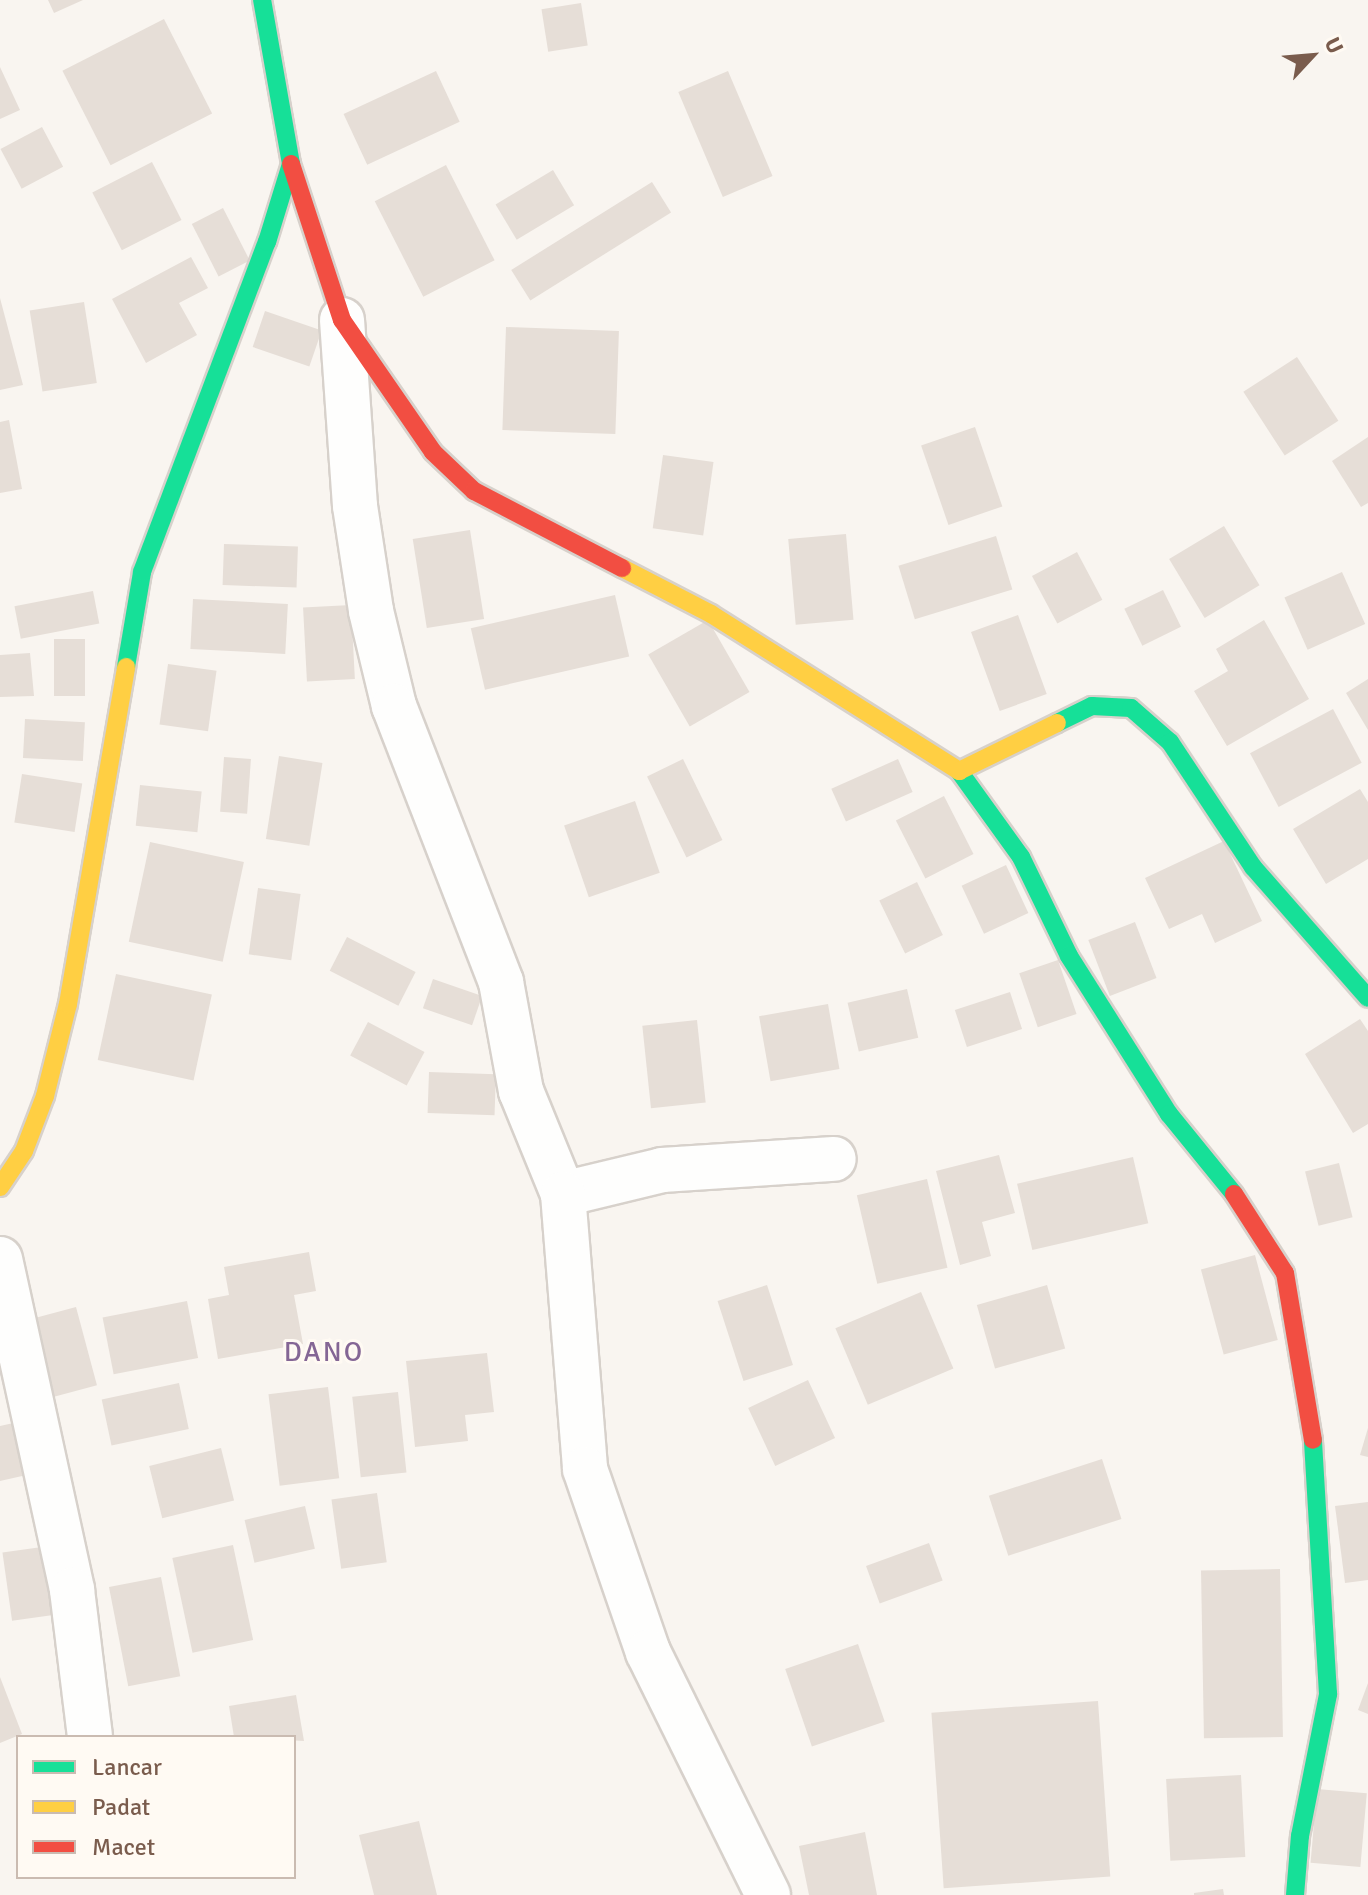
<!DOCTYPE html>
<style>
body{margin:0}
#map{position:relative;width:1368px;height:1895px;overflow:hidden;background:#f9f5f0;font-family:Signika,sans-serif}
div>[style]{position:absolute}
.building>*{inset:0;background:#e6ded7;transform-origin:0 0}
.roads{filter:drop-shadow(2px 0 #d7d1cb) drop-shadow(-2px 0 #d7d1cb) drop-shadow(0 2px #d7d1cb) drop-shadow(0 -2px #d7d1cb)}
.street>*{height:44px;margin:-22px;padding:0 22px;transform-origin:22px;border-radius:22px;background:#fefefd}
.fast>*{height:18px;margin:-9px;padding:0 9px;transform-origin:9px;border-radius:9px;background:#16e098}
.slow>*{height:18px;margin:-9px;padding:0 9px;transform-origin:9px;border-radius:9px;background:#ffcf43}
.jam>*{height:18px;margin:-9px;padding:0 9px;transform-origin:9px;border-radius:9px;background:#f24e42}
span{translate:-50% -50%;white-space:nowrap;text-align:center;line-height:1.15;-webkit-text-stroke:6px #fffaf3;paint-order:stroke}
.quarter-label{font-size:28px;color:#846695;letter-spacing:2px}
.legend{position:absolute;left:16px;top:1735px;width:280px;height:144px;box-sizing:border-box;background:#fffaf3;border:2px solid #cabbb1;margin:0;padding:10px 14px;list-style:none;font-size:24px;color:#7a5c4d}
.legend li{display:flex;align-items:center;gap:16px;height:40px}
.legend b{width:40px;border:2px solid #cabbb1}
.north{position:absolute;left:1272px;top:16px;width:80px;height:80px;-webkit-text-stroke:6px #fffaf3;paint-order:stroke;rotate:64deg;font-size:22px;font-weight:700;line-height:32px;text-align:center;color:#7a5c4d}
.north::after{content:'';display:block;margin:auto;width:28px;height:36px;background:#7a5c4d;clip-path:polygon(50% 0,100% 100%,50% 72%,0 100%)}
</style>
<div id="map">
<div class="building">
<div style="clip-path:polygon(48px 0,83px 0,54px 13px)"></div>
<div style="left:581px;top:3px;width:43px;height:40px;rotate:81deg"></div>
<div style="left:164px;top:19px;width:106px;height:114px;rotate:63deg"></div>
<div style="clip-path:polygon(0 67px,20px 110px,0 119px)"></div>
<div style="left:436px;top:71px;width:56px;height:102px;rotate:65deg"></div>
<div style="left:728px;top:71px;width:114px;height:54px;rotate:67deg"></div>
<div style="left:42px;top:127px;width:45px;height:47px;rotate:62deg"></div>
<div style="left:152px;top:162px;width:65px;height:67px;rotate:63deg"></div>
<div style="left:446px;top:165px;width:107px;height:80px;rotate:63deg"></div>
<div style="left:553px;top:170px;width:41px;height:67px;rotate:59deg"></div>
<div style="left:652px;top:182px;width:36px;height:166px;rotate:58deg"></div>
<div style="left:223px;top:208px;width:59px;height:35px;rotate:63deg"></div>
<div style="clip-path:polygon(191px 257px,208px 288px,179px 303px,197px 335px,146px 363px,112px 299px)"></div>
<div style="clip-path:polygon(0 298px,23px 385px,0 390px)"></div>
<div style="left:84px;top:302px;width:82px;height:55px;rotate:81deg"></div>
<div style="left:265px;top:311px;width:60px;height:38px;rotate:19deg"></div>
<div style="left:506px;top:327px;width:113px;height:103px;rotate:2deg"></div>
<div style="left:1297px;top:357px;width:76px;height:64px;rotate:57deg"></div>
<div style="clip-path:polygon(9px 420px,22px 489px,0 493px,0 422px)"></div>
<div style="left:975px;top:427px;width:84px;height:57px;rotate:71deg"></div>
<div style="clip-path:polygon(1368px 437px,1368px 503px,1361px 507px,1332px 461px)"></div>
<div style="left:663px;top:455px;width:51px;height:74px;rotate:8deg"></div>
<div style="left:1224px;top:526px;width:69px;height:64px;rotate:59deg"></div>
<div style="left:470px;top:530px;width:90px;height:58px;rotate:81deg"></div>
<div style="left:846px;top:534px;width:86px;height:58px;rotate:85deg"></div>
<div style="left:996px;top:536px;width:56px;height:102px;rotate:73deg"></div>
<div style="left:224px;top:544px;width:74px;height:41px;rotate:2deg"></div>
<div style="left:1077px;top:552px;width:54px;height:51px;rotate:62deg"></div>
<div style="left:1342px;top:572px;width:57px;height:63px;rotate:66deg"></div>
<div style="left:1163px;top:590px;width:41px;height:43px;rotate:64deg"></div>
<div style="left:93px;top:591px;width:33px;height:80px;rotate:79deg"></div>
<div style="left:615px;top:595px;width:63px;height:148px;rotate:77deg"></div>
<div style="left:193px;top:599px;width:95px;height:50px;rotate:3deg"></div>
<div style="left:351px;top:605px;width:74px;height:48px;rotate:87deg"></div>
<div style="left:1018px;top:615px;width:84px;height:50px;rotate:70deg"></div>
<div style="left:708px;top:620px;width:83px;height:69px;rotate:60deg"></div>
<div style="clip-path:polygon(1264px 620px,1309px 699px,1227px 746px,1194px 691px,1228px 671px,1216px 649px)"></div>
<div style="left:54px;top:639px;width:31px;height:57px"></div>
<div style="clip-path:polygon(30px 653px,34px 696px,0 697px,0 655px)"></div>
<div style="left:168px;top:664px;width:49px;height:61px;rotate:8deg"></div>
<div style="clip-path:polygon(1368px 679px,1368px 730px,1346px 693px)"></div>
<div style="left:1333px;top:709px;width:61px;height:94px;rotate:62deg"></div>
<div style="left:25px;top:719px;width:60px;height:39px;rotate:3deg"></div>
<div style="left:279px;top:756px;width:44px;height:84px;rotate:9deg"></div>
<div style="left:224px;top:757px;width:27px;height:55px;rotate:4deg"></div>
<div style="left:683px;top:759px;width:90px;height:40px;rotate:64deg"></div>
<div style="left:898px;top:759px;width:36px;height:73px;rotate:66deg"></div>
<div style="left:22px;top:774px;width:61px;height:49px;rotate:9deg"></div>
<div style="left:140px;top:785px;width:62px;height:41px;rotate:6deg"></div>
<div style="clip-path:polygon(1360px 789px,1368px 802px,1368px 859px,1326px 884px,1293px 829px)"></div>
<div style="left:944px;top:796px;width:65px;height:54px;rotate:63deg"></div>
<div style="left:635px;top:801px;width:76px;height:75px;rotate:71deg"></div>
<div style="clip-path:polygon(1224px 841px,1262px 921px,1215px 943px,1202px 914px,1169px 929px,1145px 878px)"></div>
<div style="left:150px;top:842px;width:96px;height:102px;rotate:12deg"></div>
<div style="left:1006px;top:865px;width:53px;height:49px;rotate:65deg"></div>
<div style="left:917px;top:882px;width:59px;height:42px;rotate:64deg"></div>
<div style="left:258px;top:888px;width:43px;height:67px;rotate:8deg"></div>
<div style="left:1135px;top:922px;width:60px;height:50px;rotate:69deg"></div>
<div style="left:347px;top:937px;width:77px;height:38px;rotate:27deg"></div>
<div style="left:1058px;top:960px;width:57px;height:41px;rotate:71deg"></div>
<div style="left:116px;top:974px;width:98px;height:88px;rotate:12deg"></div>
<div style="left:433px;top:979px;width:52px;height:31px;rotate:19deg"></div>
<div style="left:907px;top:989px;width:50px;height:61px;rotate:77deg"></div>
<div style="left:1010px;top:992px;width:39px;height:58px;rotate:72deg"></div>
<div style="left:828px;top:1004px;width:66px;height:70px;rotate:80deg"></div>
<div style="clip-path:polygon(1360px 1019px,1368px 1031px,1368px 1124px,1353px 1133px,1305px 1054px)"></div>
<div style="left:697px;top:1020px;width:83px;height:55px;rotate:84deg"></div>
<div style="left:368px;top:1022px;width:64px;height:38px;rotate:28deg"></div>
<div style="left:429px;top:1072px;width:67px;height:41px;rotate:2deg"></div>
<div style="clip-path:polygon(999px 1155px,1015px 1213px,982px 1222px,991px 1256px,960px 1265px,936px 1171px)"></div>
<div style="left:1133px;top:1157px;width:68px;height:119px;rotate:77deg"></div>
<div style="left:1339px;top:1163px;width:56px;height:35px;rotate:76deg"></div>
<div style="left:927px;top:1179px;width:91px;height:72px;rotate:77deg"></div>
<div style="clip-path:polygon(309px 1252px,316px 1291px,294px 1295px,303px 1344px,218px 1359px,208px 1299px,229px 1295px,224px 1267px)"></div>
<div style="left:1255px;top:1255px;width:88px;height:56px;rotate:75deg"></div>
<div style="left:767px;top:1285px;width:84px;height:52px;rotate:72deg"></div>
<div style="left:1047px;top:1285px;width:66px;height:73px;rotate:74deg"></div>
<div style="left:921px;top:1292px;width:83px;height:93px;rotate:67deg"></div>
<div style="left:187px;top:1301px;width:58px;height:86px;rotate:79deg"></div>
<div style="left:76px;top:1307px;width:81px;height:56px;rotate:75deg"></div>
<div style="clip-path:polygon(487px 1353px,494px 1412px,465px 1415px,468px 1441px,415px 1447px,406px 1361px)"></div>
<div style="left:808px;top:1380px;width:64px;height:66px;rotate:65deg"></div>
<div style="left:179px;top:1383px;width:47px;height:79px;rotate:78deg"></div>
<div style="left:328px;top:1387px;width:92px;height:60px;rotate:83deg"></div>
<div style="left:398px;top:1392px;width:81px;height:46px;rotate:84deg"></div>
<div style="clip-path:polygon(18px 1422px,31px 1474px,0 1481px,0 1426px)"></div>
<div style="clip-path:polygon(1368px 1428px,1368px 1457px,1360px 1455px)"></div>
<div style="left:221px;top:1448px;width:54px;height:74px;rotate:76deg"></div>
<div style="left:1102px;top:1459px;width:63px;height:119px;rotate:72deg"></div>
<div style="left:377px;top:1493px;width:70px;height:46px;rotate:82deg"></div>
<div style="clip-path:polygon(1368px 1502px,1368px 1580px,1345px 1583px,1335px 1506px)"></div>
<div style="left:305px;top:1506px;width:44px;height:62px;rotate:77deg"></div>
<div style="left:929px;top:1543px;width:40px;height:67px;rotate:70deg"></div>
<div style="left:233px;top:1545px;width:97px;height:62px;rotate:78deg"></div>
<div style="left:49px;top:1546px;width:69px;height:47px;rotate:82deg"></div>
<div style="left:1280px;top:1569px;width:168px;height:79px;rotate:89deg"></div>
<div style="left:161px;top:1577px;width:101px;height:53px;rotate:79deg"></div>
<div style="left:858px;top:1644px;width:82px;height:77px;rotate:71deg"></div>
<div style="clip-path:polygon(0 1677px,22px 1734px,0 1743px)"></div>
<div style="clip-path:polygon(1368px 1683px,1368px 1714px,1358px 1710px)"></div>
<div style="clip-path:polygon(296px 1695px,304px 1741px,234px 1737px,229px 1706px)"></div>
<div style="left:1098px;top:1701px;width:176px;height:167px;rotate:86deg"></div>
<div style="left:1241px;top:1775px;width:82px;height:75px;rotate:87deg"></div>
<div style="left:1317px;top:1789px;width:50px;height:74px;rotate:5deg"></div>
<div style="clip-path:polygon(419px 1821px,437px 1895px,374px 1895px,359px 1835px)"></div>
<div style="clip-path:polygon(865px 1832px,877px 1895px,809px 1895px,799px 1846px)"></div>
<div style="clip-path:polygon(1223px 1889px,1224px 1895px,1194px 1895px,1194px 1893px)"></div>
</div>
<div class="roads">
<div class="street">
<div style="left:342px;top:320px;width:186px;rotate:86deg"></div>
<div style="left:355px;top:506px;width:106px;rotate:81.3deg"></div>
<div style="left:371px;top:611px;width:98px;rotate:76.4deg"></div>
<div style="left:394px;top:706px;width:296px;rotate:68.8deg"></div>
<div style="left:501px;top:982px;width:111px;rotate:79.6deg"></div>
<div style="left:521px;top:1091px;width:111px;rotate:67.8deg"></div>
<div style="left:563px;top:1194px;width:102px;rotate:-13.6deg"></div>
<div style="left:662px;top:1170px;width:172px;rotate:-3.7deg"></div>
<div style="left:563px;top:1194px;width:276px;rotate:85.4deg"></div>
<div style="left:585px;top:1469px;width:194px;rotate:71deg"></div>
<div style="left:648px;top:1652px;width:271px;rotate:63.7deg"></div>
<div style="left:0;top:1259px;width:339px;rotate:77.7deg"></div>
<div style="left:72px;top:1590px;width:148px;rotate:83deg"></div>
</div>
<div class="fast">
<div style="left:126px;top:667px;width:96px;rotate:-80.4deg"></div>
<div style="left:142px;top:572px;width:353px;rotate:-69.3deg"></div>
<div style="left:267px;top:242px;width:82px;rotate:-72.9deg"></div>
<div style="left:291px;top:164px;width:167px;rotate:-100deg"></div>
<div style="left:1057px;top:723px;width:39px;rotate:-26deg"></div>
<div style="left:1092px;top:706px;width:39px;rotate:3deg"></div>
<div style="left:1131px;top:708px;width:52px;rotate:41.1deg"></div>
<div style="left:1170px;top:742px;width:150px;rotate:56.4deg"></div>
<div style="left:1253px;top:867px;width:174px;rotate:48.7deg"></div>
<div style="left:959px;top:771px;width:106px;rotate:54.2deg"></div>
<div style="left:1021px;top:857px;width:110px;rotate:64.1deg"></div>
<div style="left:1069px;top:956px;width:187px;rotate:57.7deg"></div>
<div style="left:1169px;top:1114px;width:103px;rotate:50.9deg"></div>
<div style="left:1295px;top:1895px;width:59px;rotate:-85.2deg"></div>
<div style="left:1300px;top:1836px;width:145px;rotate:-78.8deg"></div>
<div style="left:1328px;top:1694px;width:254px;rotate:-93.4deg"></div>
</div>
<div class="slow">
<div style="left:622px;top:568px;width:100px;rotate:27.3deg"></div>
<div style="left:711px;top:614px;width:294px;rotate:32.3deg"></div>
<div style="left:959px;top:771px;width:109px;rotate:-26.1deg"></div>
<div style="left:0;top:1187px;width:43px;rotate:-56.3deg"></div>
<div style="left:24px;top:1151px;width:59px;rotate:-69.1deg"></div>
<div style="left:45px;top:1096px;width:95px;rotate:-76deg"></div>
<div style="left:68px;top:1004px;width:342px;rotate:-80.2deg"></div>
</div>
<div class="jam">
<div style="left:291px;top:164px;width:164px;rotate:71.9deg"></div>
<div style="left:342px;top:320px;width:160px;rotate:55.4deg"></div>
<div style="left:433px;top:452px;width:57px;rotate:43.6deg"></div>
<div style="left:474px;top:491px;width:167px;rotate:27.5deg"></div>
<div style="left:1234px;top:1194px;width:94px;rotate:57.2deg"></div>
<div style="left:1285px;top:1273px;width:169px;rotate:80.5deg"></div>
</div>
</div>
<div class="quarter-label">
<span style="left:324px;top:1352px">DANO</span>
</div>
<ul class="legend">
<li><b style="height:10px;background:#16e098"></b>Lancar</li>
<li><b style="height:10px;background:#ffcf43"></b>Padat</li>
<li><b style="height:10px;background:#f24e42"></b>Macet</li>
</ul>
<div class="north">U</div>
</div>
